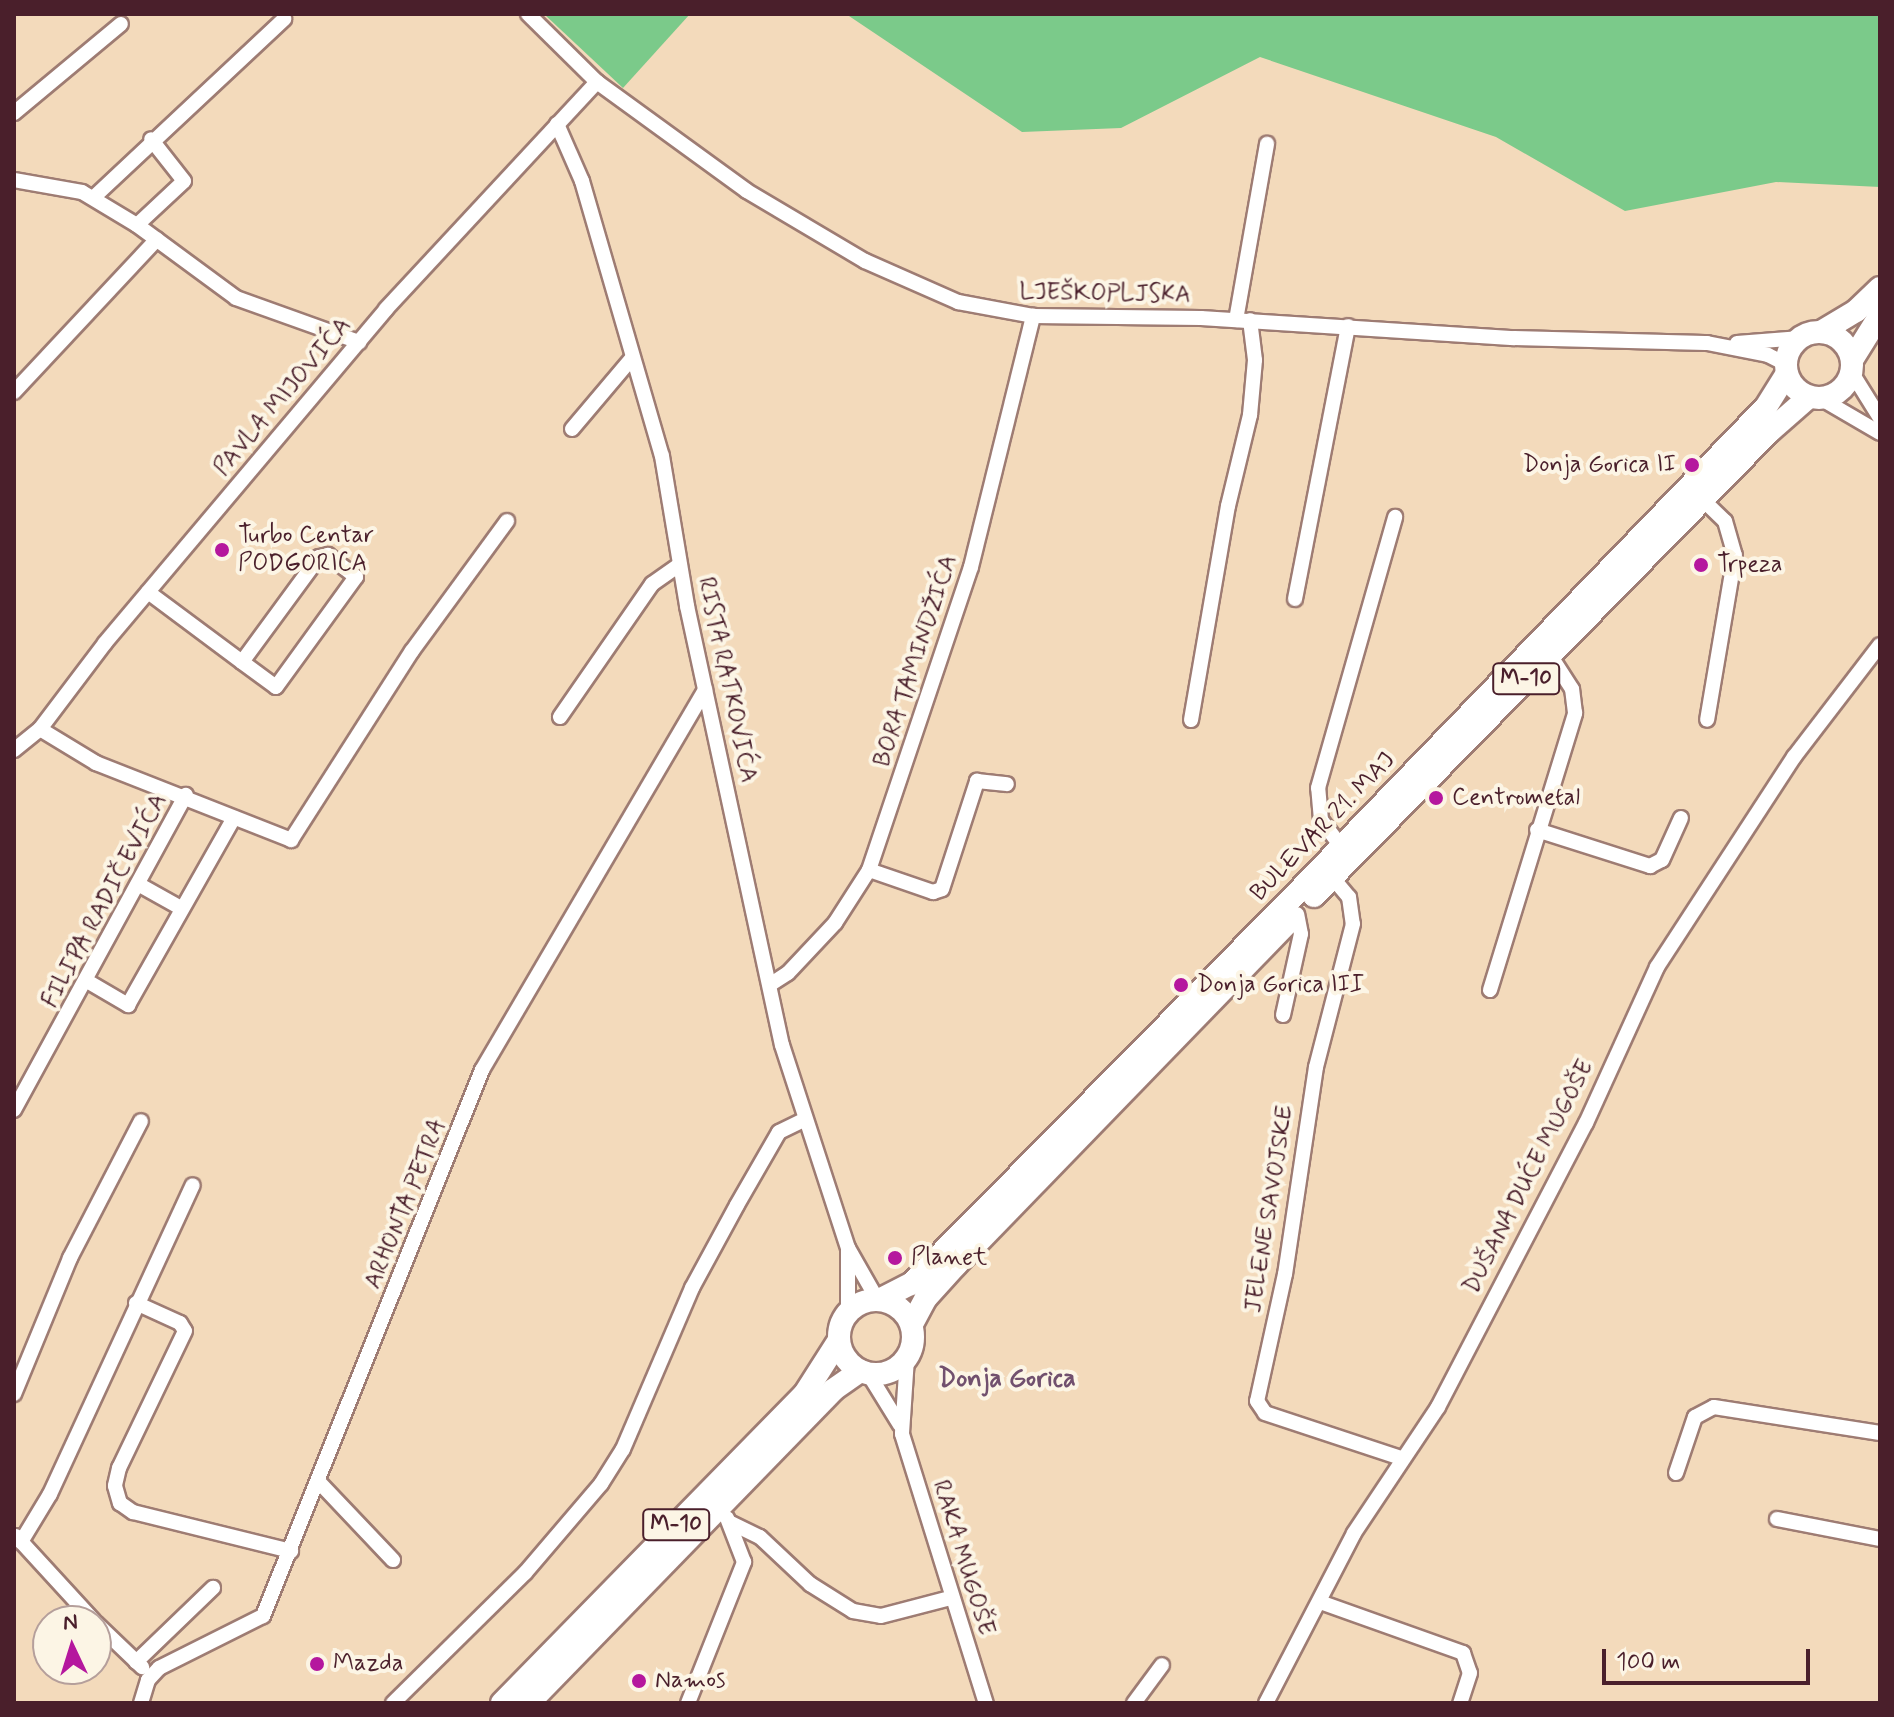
<!DOCTYPE html>
<meta charset="utf-8">
<style>
body{margin:0}
#map{position:relative;width:1894px;height:1717px;overflow:hidden;background:#f3dabb;font-family:Mynerve,sans-serif}
div>[style]{position:absolute}
.green>*{inset:0;background:#7bca8a}
.roads{filter:drop-shadow(2px 0 #9e7c73) drop-shadow(-2px 0 #9e7c73) drop-shadow(0 2px #9e7c73) drop-shadow(0 -2px #9e7c73)}
.street>*{height:14px;margin:-7px;padding:0 7px;transform-origin:7px;border-radius:7px;background:#fff}
.primary>*{height:22px;margin:-11px;padding:0 11px;transform-origin:11px;border-radius:11px;background:#fff}
.primary>.ring{margin:-11px;padding:0;box-sizing:content-box;background:none;border:22px solid #fff;border-radius:50%}
.dots>*{width:22px;height:22px;translate:-50% -50%;box-sizing:border-box;border:4px solid #fcf5e5;border-radius:50%}
span{translate:-50% -50%;white-space:nowrap;text-align:center;line-height:1.15;-webkit-text-stroke:8px #fcf5e5;paint-order:stroke}
.shield-label span{padding:2px 6px;background:#fcf5e5;border:2px solid;border-radius:6px;-webkit-text-stroke-width:0}
.shield-label{font-size:22px;color:#4a1f2b;font-weight:700}
.street-label{font-size:24px;color:#4a1f2b}
.poi-label{font-size:24px;color:#4a1f2b}
.right{translate:-100% -50%;text-align:right}
.left{translate:0 -50%;text-align:left}
.neighbourhood-label{font-size:26px;color:#71506e;font-weight:700}
.frame{position:absolute;inset:0;border:16px solid #4a1f2b;pointer-events:none}
.north{position:absolute;left:32px;top:1605px;width:80px;height:80px;box-sizing:border-box;background:#fcf5e5;border:2px solid #b59f9b;border-radius:50%;rotate:356deg;font-size:22px;font-weight:700;line-height:32px;text-align:center;color:#4a1f2b}
.north::after{content:'';display:block;margin:auto;width:28px;height:36px;background:#b5179e;clip-path:polygon(50% 0,100% 100%,50% 72%,0 100%)}
.scale{position:absolute;left:1602px;top:1649px;width:208px;height:36px;box-sizing:border-box;border:4px solid #4a1f2b;border-top:0;padding-left:10px;font-size:24px;line-height:28px;white-space:nowrap;color:#4a1f2b;-webkit-text-stroke:6px #fcf5e5;paint-order:stroke}
</style>
<div id="map">
<div class="green">
<div style="clip-path:polygon(544px 14px,690px 14px,623px 88px)"></div>
<div style="clip-path:polygon(846px 14px,1880px 14px,1880px 187px,1776px 182px,1625px 211px,1496px 137px,1260px 57px,1121px 128px,1022px 132px)"></div>
</div>
<div class="roads">
<div class="street">
<div style="left:528px;top:14px;width:97px;rotate:44.6deg"></div>
<div style="left:597px;top:82px;width:185px;rotate:36deg"></div>
<div style="left:747px;top:191px;width:137px;rotate:30.7deg"></div>
<div style="left:865px;top:261px;width:102px;rotate:23.8deg"></div>
<div style="left:958px;top:302px;width:76px;rotate:10.6deg"></div>
<div style="left:1033px;top:316px;width:168px;rotate:0.7deg"></div>
<div style="left:1201px;top:318px;width:314px;rotate:3.7deg"></div>
<div style="left:1514px;top:338px;width:193px;rotate:1.5deg"></div>
<div style="left:1707px;top:343px;width:62px;rotate:11.1deg"></div>
<div style="left:1768px;top:355px;width:20px;rotate:27deg"></div>
<div style="left:14px;top:113px;width:139px;rotate:-39.8deg"></div>
<div style="left:557px;top:124px;width:62px;rotate:66.3deg"></div>
<div style="left:582px;top:181px;width:286px;rotate:73.8deg"></div>
<div style="left:662px;top:456px;width:152px;rotate:80.5deg"></div>
<div style="left:687px;top:606px;width:449px;rotate:77.8deg"></div>
<div style="left:782px;top:1045px;width:213px;rotate:72deg"></div>
<div style="left:848px;top:1248px;width:59px;rotate:60.4deg"></div>
<div style="left:14px;top:180px;width:69px;rotate:10deg"></div>
<div style="left:82px;top:192px;width:64px;rotate:31deg"></div>
<div style="left:137px;top:225px;width:123px;rotate:36.4deg"></div>
<div style="left:236px;top:298px;width:131px;rotate:19.7deg"></div>
<div style="left:93px;top:198px;width:262px;rotate:-43.1deg"></div>
<div style="left:137px;top:225px;width:64px;rotate:-43.1deg"></div>
<div style="left:184px;top:181px;width:53px;rotate:-128.2deg"></div>
<div style="left:1236px;top:320px;width:179px;rotate:-80deg"></div>
<div style="left:1737px;top:343px;width:64px;rotate:-4.5deg"></div>
<div style="left:1852px;top:373px;width:53px;rotate:58.1deg"></div>
<div style="left:14px;top:392px;width:209px;rotate:-46.9deg"></div>
<div style="left:1820px;top:398px;width:69px;rotate:30.3deg"></div>
<div style="left:572px;top:429px;width:93px;rotate:-49.8deg"></div>
<div style="left:1702px;top:499px;width:32px;rotate:44deg"></div>
<div style="left:1725px;top:521px;width:35px;rotate:74deg"></div>
<div style="left:1735px;top:555px;width:167px;rotate:99.6deg"></div>
<div style="left:148px;top:592px;width:117px;rotate:36.7deg"></div>
<div style="left:242px;top:662px;width:42px;rotate:36.3deg"></div>
<div style="left:276px;top:687px;width:136px;rotate:-54deg"></div>
<div style="left:356px;top:577px;width:36px;rotate:-142deg"></div>
<div style="left:328px;top:555px;width:9px;rotate:167deg"></div>
<div style="left:319px;top:557px;width:130px;rotate:126.3deg"></div>
<div style="left:1295px;top:599px;width:278px;rotate:-79deg"></div>
<div style="left:560px;top:717px;width:162px;rotate:-55.3deg"></div>
<div style="left:652px;top:584px;width:33px;rotate:-35deg"></div>
<div style="left:1191px;top:720px;width:217px;rotate:-80.2deg"></div>
<div style="left:1228px;top:506px;width:94px;rotate:-76.4deg"></div>
<div style="left:1250px;top:415px;width:55px;rotate:-84.8deg"></div>
<div style="left:1255px;top:360px;width:40px;rotate:-97.1deg"></div>
<div style="left:40px;top:729px;width:66px;rotate:31.3deg"></div>
<div style="left:96px;top:763px;width:210px;rotate:21.5deg"></div>
<div style="left:291px;top:840px;width:224px;rotate:-57.4deg"></div>
<div style="left:412px;top:651px;width:161px;rotate:-53.8deg"></div>
<div style="left:14px;top:750px;width:33px;rotate:-39deg"></div>
<div style="left:40px;top:729px;width:108px;rotate:-52.9deg"></div>
<div style="left:105px;top:643px;width:436px;rotate:-49.9deg"></div>
<div style="left:386px;top:309px;width:310px;rotate:-47.1deg"></div>
<div style="left:1537px;top:830px;width:119px;rotate:17.7deg"></div>
<div style="left:1650px;top:866px;width:13px;rotate:-27deg"></div>
<div style="left:1662px;top:860px;width:46px;rotate:-65.7deg"></div>
<div style="left:1340px;top:845px;width:31px;rotate:-127deg"></div>
<div style="left:1321px;top:820px;width:32px;rotate:-95deg"></div>
<div style="left:1318px;top:788px;width:282px;rotate:-74.1deg"></div>
<div style="left:869px;top:870px;width:68px;rotate:19deg"></div>
<div style="left:933px;top:892px;width:9px;rotate:-18deg"></div>
<div style="left:942px;top:889px;width:114px;rotate:-72deg"></div>
<div style="left:977px;top:781px;width:30px;rotate:6deg"></div>
<div style="left:1332px;top:877px;width:26px;rotate:50deg"></div>
<div style="left:1349px;top:897px;width:27px;rotate:82deg"></div>
<div style="left:1353px;top:924px;width:148px;rotate:104.5deg"></div>
<div style="left:1316px;top:1067px;width:209px;rotate:98.5deg"></div>
<div style="left:1285px;top:1274px;width:130px;rotate:102.4deg"></div>
<div style="left:1257px;top:1401px;width:14px;rotate:56deg"></div>
<div style="left:1265px;top:1413px;width:143px;rotate:18.3deg"></div>
<div style="left:138px;top:884px;width:49px;rotate:29.2deg"></div>
<div style="left:87px;top:981px;width:48px;rotate:30.3deg"></div>
<div style="left:128px;top:1005px;width:215px;rotate:-60.5deg"></div>
<div style="left:771px;top:984px;width:20px;rotate:-33deg"></div>
<div style="left:788px;top:973px;width:69px;rotate:-46.8deg"></div>
<div style="left:835px;top:923px;width:63px;rotate:-57.3deg"></div>
<div style="left:869px;top:870px;width:320px;rotate:-71.4deg"></div>
<div style="left:971px;top:567px;width:259px;rotate:-76.1deg"></div>
<div style="left:1490px;top:990px;width:290px;rotate:-72.9deg"></div>
<div style="left:1575px;top:713px;width:24px;rotate:-97deg"></div>
<div style="left:1572px;top:689px;width:40px;rotate:-122.9deg"></div>
<div style="left:1283px;top:1015px;width:83px;rotate:-77.5deg"></div>
<div style="left:1301px;top:934px;width:20px;rotate:-101deg"></div>
<div style="left:14px;top:1110px;width:359px;rotate:-61.4deg"></div>
<div style="left:136px;top:1303px;width:48px;rotate:24.4deg"></div>
<div style="left:180px;top:1323px;width:9px;rotate:58deg"></div>
<div style="left:185px;top:1331px;width:152px;rotate:115.7deg"></div>
<div style="left:119px;top:1468px;width:18px;rotate:103deg"></div>
<div style="left:115px;top:1486px;width:18px;rotate:74deg"></div>
<div style="left:120px;top:1503px;width:16px;rotate:35deg"></div>
<div style="left:133px;top:1512px;width:163px;rotate:13.9deg"></div>
<div style="left:848px;top:1312px;width:64px;rotate:-90deg"></div>
<div style="left:907px;top:1358px;width:76px;rotate:93.8deg"></div>
<div style="left:902px;top:1434px;width:282px;rotate:72.7deg"></div>
<div style="left:868px;top:1373px;width:61px;rotate:58.4deg"></div>
<div style="left:14px;top:1394px;width:147px;rotate:-67.6deg"></div>
<div style="left:70px;top:1258px;width:154px;rotate:-62.6deg"></div>
<div style="left:1676px;top:1473px;width:59px;rotate:-71.3deg"></div>
<div style="left:1695px;top:1417px;width:21px;rotate:-28deg"></div>
<div style="left:1714px;top:1407px;width:168px;rotate:8.9deg"></div>
<div style="left:318px;top:1481px;width:109px;rotate:46.5deg"></div>
<div style="left:1777px;top:1519px;width:105px;rotate:11deg"></div>
<div style="left:731px;top:1523px;width:32px;rotate:26deg"></div>
<div style="left:760px;top:1537px;width:69px;rotate:43.2deg"></div>
<div style="left:810px;top:1584px;width:51px;rotate:32.1deg"></div>
<div style="left:853px;top:1611px;width:28px;rotate:10deg"></div>
<div style="left:881px;top:1616px;width:71px;rotate:-14.6deg"></div>
<div style="left:16px;top:1536px;width:115px;rotate:47.5deg"></div>
<div style="left:21px;top:1542px;width:56px;rotate:-58.9deg"></div>
<div style="left:50px;top:1494px;width:340px;rotate:-65.2deg"></div>
<div style="left:1320px;top:1602px;width:152px;rotate:19.6deg"></div>
<div style="left:1463px;top:1653px;width:21px;rotate:71deg"></div>
<div style="left:1470px;top:1673px;width:32px;rotate:108deg"></div>
<div style="left:96px;top:1623px;width:64px;rotate:43.7deg"></div>
<div style="left:136px;top:1662px;width:107px;rotate:-43.9deg"></div>
<div style="left:141px;top:1703px;width:24px;rotate:-73deg"></div>
<div style="left:148px;top:1680px;width:16px;rotate:-47deg"></div>
<div style="left:159px;top:1668px;width:116px;rotate:-26.6deg"></div>
<div style="left:263px;top:1616px;width:588px;rotate:-68.14deg"></div>
<div style="left:482px;top:1070px;width:441px;rotate:-59.6deg"></div>
<div style="left:393px;top:1703px;width:185px;rotate:-44.6deg"></div>
<div style="left:525px;top:1573px;width:117px;rotate:-49.5deg"></div>
<div style="left:601px;top:1484px;width:41px;rotate:-57.8deg"></div>
<div style="left:623px;top:1449px;width:175px;rotate:-66.8deg"></div>
<div style="left:692px;top:1288px;width:94px;rotate:-61.5deg"></div>
<div style="left:737px;top:1205px;width:84px;rotate:-60.1deg"></div>
<div style="left:779px;top:1132px;width:28px;rotate:-26deg"></div>
<div style="left:688px;top:1703px;width:152px;rotate:-68.3deg"></div>
<div style="left:744px;top:1562px;width:47px;rotate:-111.1deg"></div>
<div style="left:1134px;top:1703px;width:47px;rotate:-53.6deg"></div>
<div style="left:1266px;top:1703px;width:191px;rotate:-62.6deg"></div>
<div style="left:1354px;top:1533px;width:151px;rotate:-56.3deg"></div>
<div style="left:1438px;top:1407px;width:320px;rotate:-62.5deg"></div>
<div style="left:1586px;top:1123px;width:171px;rotate:-65.5deg"></div>
<div style="left:1657px;top:967px;width:251px;rotate:-56.9deg"></div>
<div style="left:1794px;top:757px;width:141px;rotate:-52.5deg"></div>
</div>
<div class="primary">
<div style="left:1821px;top:332px;width:41px;rotate:-31deg"></div>
<div style="left:1856px;top:311px;width:33px;rotate:-44deg"></div>
<div class="ring" style="left:1786px;top:332px;width:44px;height:44px"></div>
<div style="left:1852px;top:360px;width:53px;rotate:-58.1deg"></div>
<div style="left:1314px;top:896px;width:650px;rotate:-45.56deg"></div>
<div style="left:1769px;top:432px;width:53px;rotate:-41.2deg"></div>
<div style="left:881px;top:1299px;width:34px;rotate:-27deg"></div>
<div style="left:911px;top:1284px;width:540px;rotate:-45.38deg"></div>
<div style="left:1290px;top:900px;width:685px;rotate:-46.01deg"></div>
<div style="left:1766px;top:407px;width:39px;rotate:-58deg"></div>
<div class="ring" style="left:839px;top:1300px;width:52px;height:52px"></div>
<div style="left:912px;top:1324px;width:30px;rotate:-62deg"></div>
<div style="left:926px;top:1298px;width:45px;rotate:-47.7deg"></div>
<div style="left:956px;top:1265px;width:476px;rotate:-45.9deg"></div>
<div style="left:502px;top:1703px;width:431px;rotate:-45.6deg"></div>
<div style="left:804px;top:1395px;width:65px;rotate:-57.5deg"></div>
<div style="left:529px;top:1703px;width:436px;rotate:-45.8deg"></div>
<div style="left:833px;top:1390px;width:33px;rotate:-35deg"></div>
</div>
</div>
<div class="dots">
<div style="left:1692px;top:465px;background:#b5179e"></div>
<div style="left:222px;top:550px;background:#b5179e"></div>
<div style="left:1701px;top:565px;background:#b5179e"></div>
<div style="left:1436px;top:798px;background:#b5179e"></div>
<div style="left:1181px;top:985px;background:#b5179e"></div>
<div style="left:895px;top:1258px;background:#b5179e"></div>
<div style="left:317px;top:1664px;background:#b5179e"></div>
<div style="left:639px;top:1681px;background:#b5179e"></div>
</div>
<div class="shield-label">
<span style="left:1526px;top:679px">M-10</span>
<span style="left:676px;top:1525px">M-10</span>
</div>
<div class="street-label">
<span style="left:1105px;top:294px;rotate:1deg">LJEŠKOPLJSKA</span>
<span style="left:283px;top:397px;rotate:-50deg">PAVLA MIJOVIĆA</span>
<span style="left:916px;top:661px;rotate:-72deg">BORA TAMINDŽIĆA</span>
<span style="left:727px;top:680px;rotate:78deg">RISTA RATKOVIĆA</span>
<span style="left:1323px;top:827px;rotate:-46deg">BULEVAR 21. MAJ</span>
<span style="left:105px;top:901px;rotate:-62deg">FILIPA RADIČEVIĆA</span>
<span style="left:1529px;top:1177px;rotate:-63deg">DUŠANA DUĆE MUGOŠE</span>
<span style="left:406px;top:1204px;rotate:-68deg">ARHONTA PETRA</span>
<span style="left:1270px;top:1209px;rotate:-81deg">JELENE SAVOJSKE</span>
<span style="left:963px;top:1558px;rotate:73deg">RAKA MUGOŠE</span>
</div>
<div class="poi-label">
<span class="right" style="left:1676px;top:465px">Donja Gorica II</span>
<span class="left" style="left:238px;top:550px">Turbo Centar<br>PODGORICA</span>
<span class="left" style="left:1717px;top:565px">Trpeza</span>
<span class="left" style="left:1452px;top:798px">Centrometal</span>
<span class="left" style="left:1197px;top:985px">Donja Gorica III</span>
<span class="left" style="left:911px;top:1258px">Planet</span>
<span class="left" style="left:333px;top:1664px">Mazda</span>
<span class="left" style="left:655px;top:1681px">Namos</span>
</div>
<div class="neighbourhood-label">
<span style="left:1007px;top:1380px">Donja Gorica</span>
</div>
<div class="frame"></div>
<div class="north">N</div>
<div class="scale">100 m</div>
</div>
